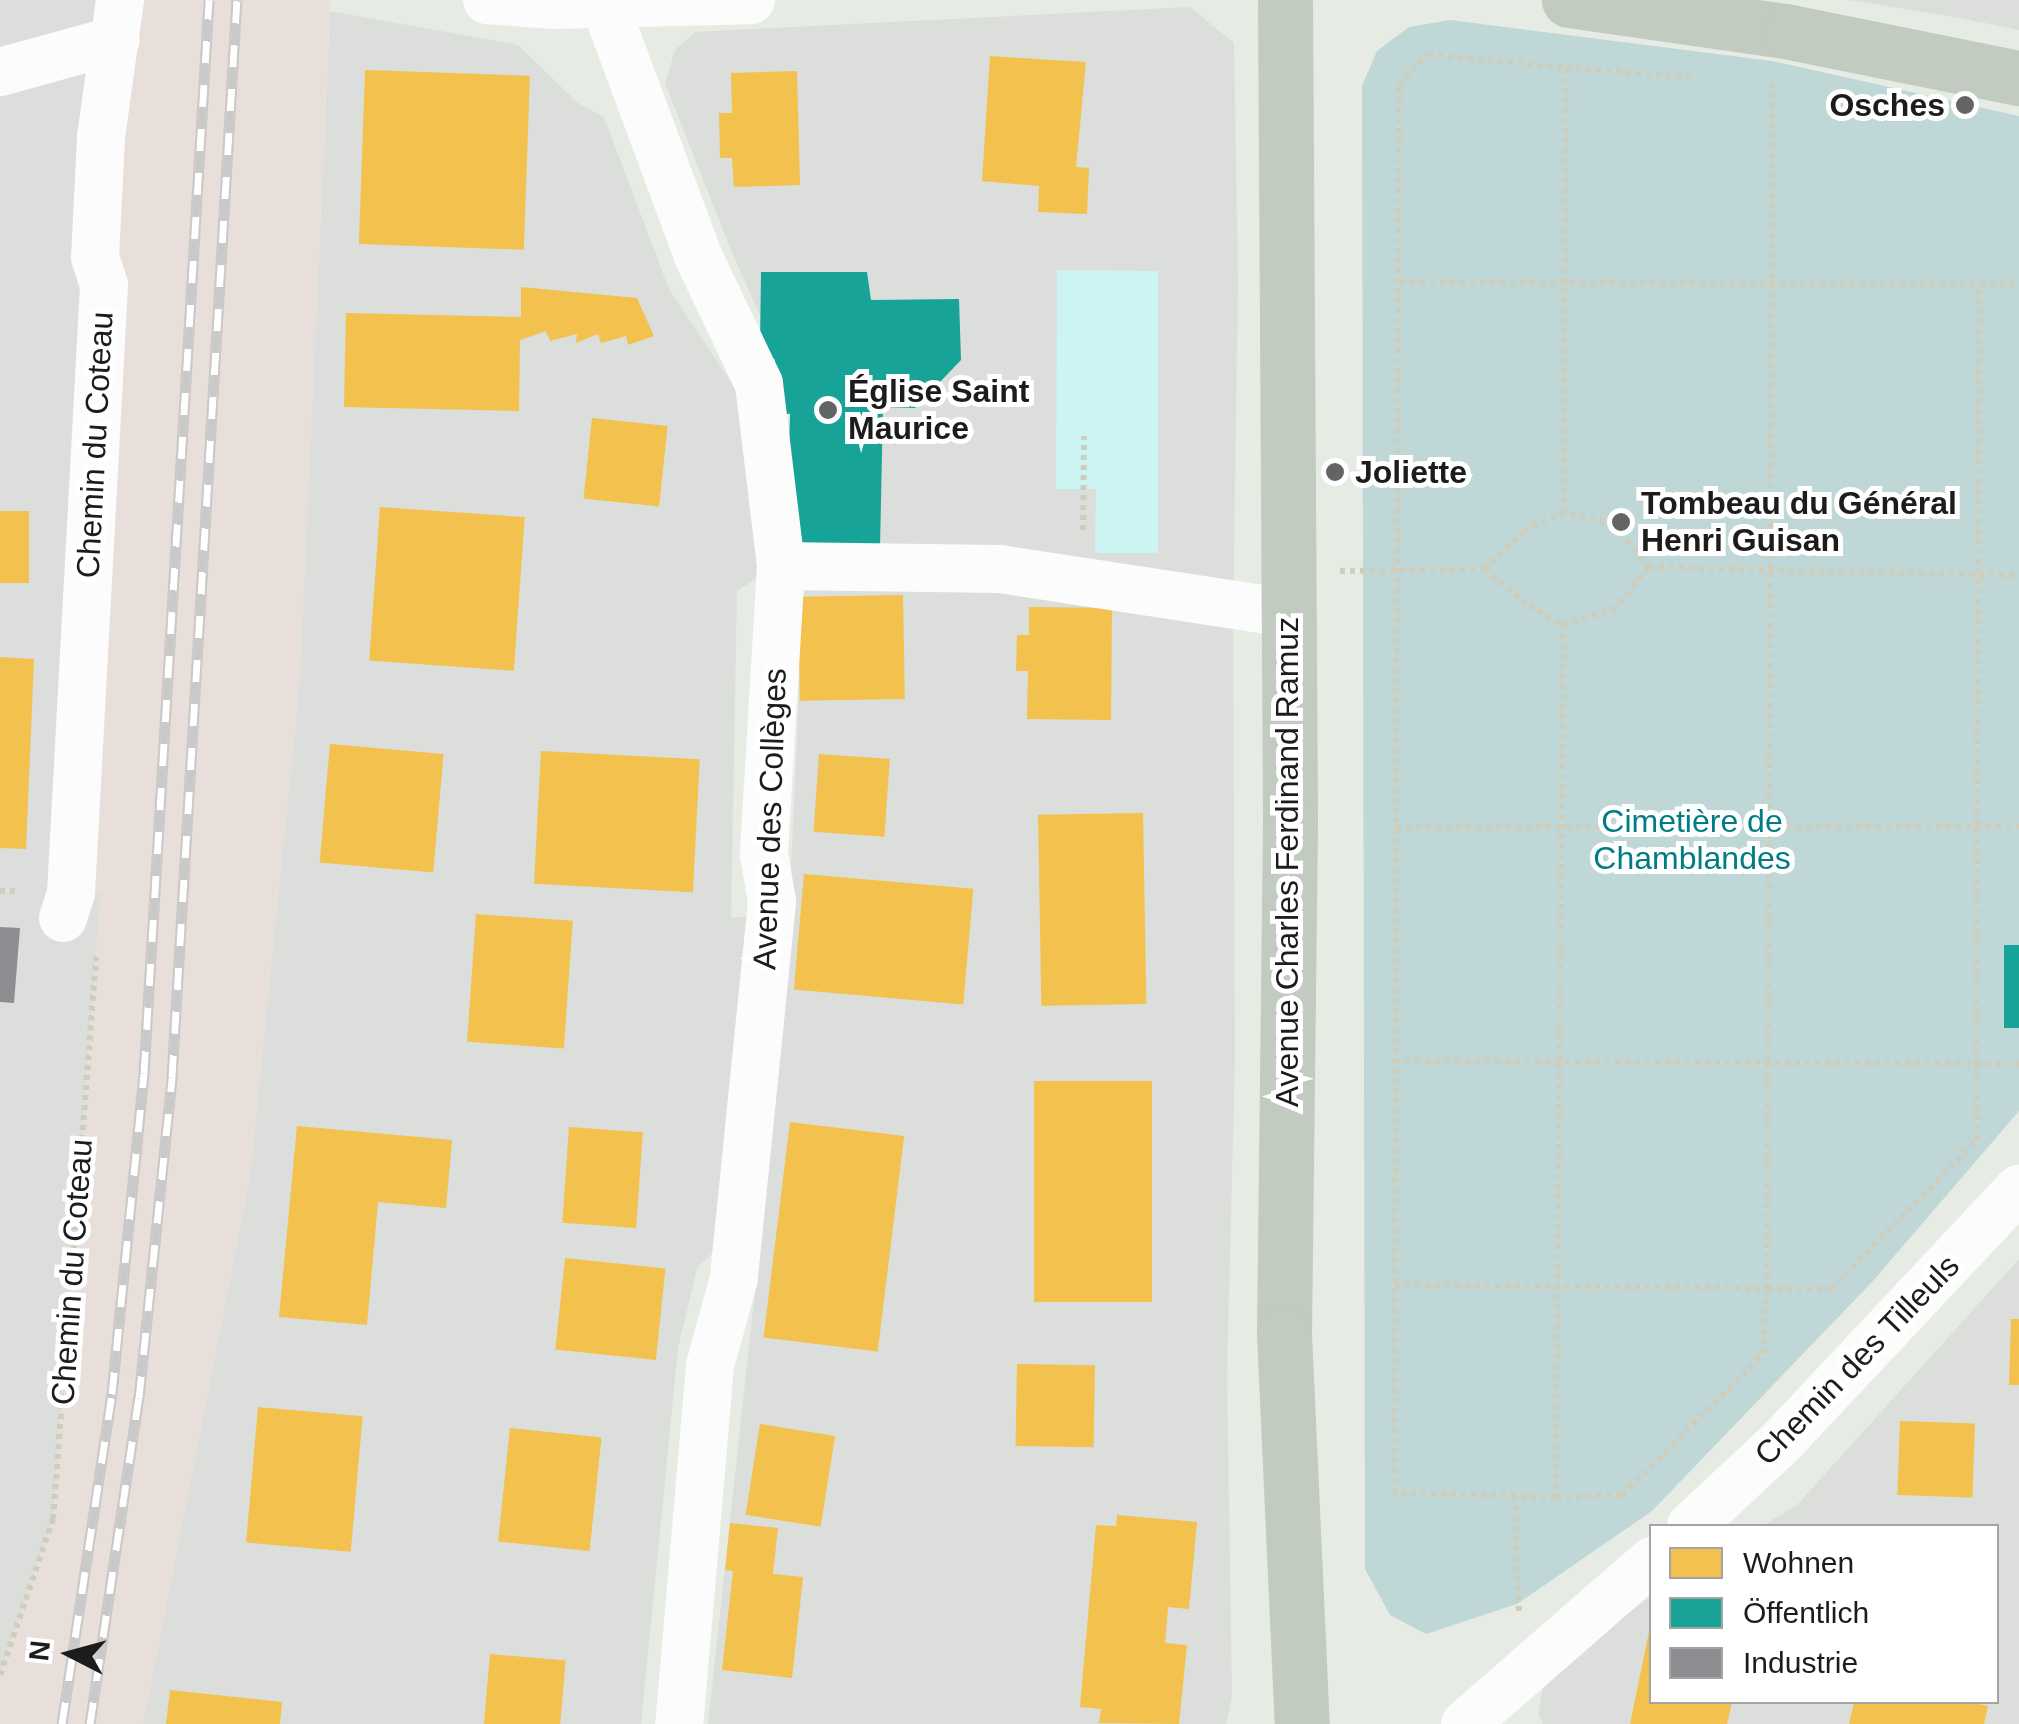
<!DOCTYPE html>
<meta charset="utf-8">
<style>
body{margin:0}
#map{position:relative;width:2019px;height:1724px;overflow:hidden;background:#e6ece4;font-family:Arial,sans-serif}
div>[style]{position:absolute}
.residential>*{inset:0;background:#dbdeda}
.industrial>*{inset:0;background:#e8dfda}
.cemetery>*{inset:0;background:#bfd7d6}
.park>*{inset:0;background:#ccf4f3}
.homes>*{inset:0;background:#f2c14e;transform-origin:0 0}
.public>*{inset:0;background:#17a398;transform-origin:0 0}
.industry>*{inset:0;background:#8d8d92}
.path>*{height:6px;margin-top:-3px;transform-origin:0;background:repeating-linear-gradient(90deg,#cdcfbc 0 5px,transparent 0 10px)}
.street>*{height:48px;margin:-24px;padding:0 24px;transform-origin:24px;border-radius:24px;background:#fbfcfb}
.secondary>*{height:55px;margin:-27.5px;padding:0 27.5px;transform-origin:27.5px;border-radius:27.5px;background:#c1cbc0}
.rail>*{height:11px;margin-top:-5.5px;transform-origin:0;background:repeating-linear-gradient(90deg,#fff 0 22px,#c8c9c8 0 44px);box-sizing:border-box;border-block:2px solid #c8c9c8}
.dots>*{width:28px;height:28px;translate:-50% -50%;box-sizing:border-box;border:5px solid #fff;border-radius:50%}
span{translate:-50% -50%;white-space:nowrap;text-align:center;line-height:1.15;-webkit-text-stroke:10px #fff;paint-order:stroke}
.poi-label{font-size:32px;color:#1c1c1c;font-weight:700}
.right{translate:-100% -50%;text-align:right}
.left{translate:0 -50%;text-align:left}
.street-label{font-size:32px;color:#1c1c1c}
.park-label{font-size:32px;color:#007c83}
.legend{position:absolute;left:1649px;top:1524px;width:350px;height:180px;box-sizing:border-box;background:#fff;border:2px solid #a4a4a4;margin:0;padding:12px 18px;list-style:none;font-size:30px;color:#1c1c1c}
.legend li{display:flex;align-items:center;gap:20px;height:50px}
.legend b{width:50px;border:2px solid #a4a4a4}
.north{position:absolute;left:20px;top:1604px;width:100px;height:100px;-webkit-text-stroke:8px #fff;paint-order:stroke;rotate:276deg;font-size:28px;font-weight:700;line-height:40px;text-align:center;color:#1c1c1c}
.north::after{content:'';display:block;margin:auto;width:35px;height:45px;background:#1c1c1c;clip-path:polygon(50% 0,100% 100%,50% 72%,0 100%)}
</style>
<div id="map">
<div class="residential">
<div style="clip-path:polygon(0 0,120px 0,71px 893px,101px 892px,53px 1519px,0 1675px)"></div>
<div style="clip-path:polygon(1849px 0,2019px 0,2019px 30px,1960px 18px)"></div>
<div style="clip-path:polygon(1190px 7px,1234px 43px,1238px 281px,1233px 625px,1235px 1059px,1227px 1374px,1232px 1696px,1226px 1724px,708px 1724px,784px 1023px,811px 430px,731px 250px,665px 83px,675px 50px,695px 32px)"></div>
<div style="clip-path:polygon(330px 11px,518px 45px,578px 103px,604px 117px,669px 289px,737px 391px,759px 542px,756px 579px,737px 591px,731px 918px,756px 916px,723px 1243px,697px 1268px,678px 1348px,641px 1724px,143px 1724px,250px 1177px,299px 689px)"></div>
<div style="clip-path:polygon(2019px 1259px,2019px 1724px,1543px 1724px,1538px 1713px,1543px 1687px,1558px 1665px,1651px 1596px,1652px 1702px,1996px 1702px,1996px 1526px,1762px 1526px,1797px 1505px)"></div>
</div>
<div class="industrial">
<div style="clip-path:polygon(120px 0,330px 0,299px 689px,250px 1177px,143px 1724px,0 1724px,0 1675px,53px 1519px,101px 893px,71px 893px)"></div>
</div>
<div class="cemetery">
<div style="clip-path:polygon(1450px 20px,1772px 61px,2019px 116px,2019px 1111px,1872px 1282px,1652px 1511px,1517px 1604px,1426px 1634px,1390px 1615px,1365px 1569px,1362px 86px,1377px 51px,1409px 27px)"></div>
</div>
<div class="park">
<div style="clip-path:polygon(1057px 270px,1158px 271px,1158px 553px,1095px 553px,1096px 489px,1056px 489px)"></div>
</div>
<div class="homes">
<div style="clip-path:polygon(990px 56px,1086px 62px,1076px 167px,1089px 168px,1087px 214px,1038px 212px,1039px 186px,982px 181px)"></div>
<div style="left:365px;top:70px;width:165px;height:174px;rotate:2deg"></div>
<div style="clip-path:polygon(797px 71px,800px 185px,734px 187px,732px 158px,720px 158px,719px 113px,732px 113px,731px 73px)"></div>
<div style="clip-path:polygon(521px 287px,637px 298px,654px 336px,628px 345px,626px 336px,601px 343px,598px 334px,576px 343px,577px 334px,550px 341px,546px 331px,520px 340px,519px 411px,344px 407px,346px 313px,521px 317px)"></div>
<div style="left:592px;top:418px;width:76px;height:81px;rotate:6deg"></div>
<div style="left:380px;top:507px;width:145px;height:154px;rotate:4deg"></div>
<div style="left:29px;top:511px;width:72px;height:29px;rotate:90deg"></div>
<div style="left:903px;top:595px;width:104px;height:105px;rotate:89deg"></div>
<div style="clip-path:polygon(1029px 607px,1112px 608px,1111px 720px,1027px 719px,1028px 671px,1016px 671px,1017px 635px,1029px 635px)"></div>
<div style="clip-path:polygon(0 657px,34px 659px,26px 849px,0 848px)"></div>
<div style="left:330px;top:744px;width:114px;height:119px;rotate:5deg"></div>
<div style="left:541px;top:751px;width:159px;height:133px;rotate:3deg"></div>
<div style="left:819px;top:754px;width:71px;height:78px;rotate:4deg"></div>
<div style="left:1143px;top:813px;width:191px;height:105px;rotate:89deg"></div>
<div style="left:804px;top:874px;width:170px;height:116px;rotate:5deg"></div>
<div style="left:476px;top:914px;width:97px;height:128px;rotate:4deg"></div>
<div style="left:1034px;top:1081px;width:118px;height:221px"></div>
<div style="left:790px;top:1122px;width:115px;height:217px;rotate:7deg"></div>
<div style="clip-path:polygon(297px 1126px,452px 1140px,446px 1208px,378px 1202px,367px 1325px,279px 1317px)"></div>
<div style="left:569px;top:1127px;width:74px;height:96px;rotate:4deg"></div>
<div style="left:565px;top:1258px;width:101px;height:92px;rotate:6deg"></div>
<div style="clip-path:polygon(2011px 1319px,2019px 1319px,2019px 1385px,2009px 1385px)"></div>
<div style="left:1017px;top:1364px;width:78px;height:82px;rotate:1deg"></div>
<div style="left:258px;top:1407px;width:105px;height:136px;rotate:5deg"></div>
<div style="left:1900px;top:1421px;width:75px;height:74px;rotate:2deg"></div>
<div style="left:760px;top:1424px;width:76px;height:92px;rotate:9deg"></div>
<div style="left:510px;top:1428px;width:92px;height:114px;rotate:6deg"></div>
<div style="clip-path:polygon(1117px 1515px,1197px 1522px,1189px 1609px,1168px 1607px,1165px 1643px,1187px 1645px,1179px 1724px,1099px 1723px,1101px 1709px,1080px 1707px,1096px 1525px,1116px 1526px)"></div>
<div style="clip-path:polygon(730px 1523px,778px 1528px,773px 1574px,803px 1577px,792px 1678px,722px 1670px,733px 1571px,725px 1570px)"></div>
<div style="clip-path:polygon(1650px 1627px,1652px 1702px,1732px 1702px,1727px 1724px,1630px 1724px)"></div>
<div style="left:490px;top:1654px;width:76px;height:70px;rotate:5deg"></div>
<div style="clip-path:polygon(170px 1690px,282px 1702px,280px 1724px,166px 1724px)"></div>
<div style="clip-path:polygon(1854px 1702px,1969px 1702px,1988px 1706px,1984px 1724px,1849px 1724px)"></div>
</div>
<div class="public">
<div style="clip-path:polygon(761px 272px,867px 272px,871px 300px,959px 299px,961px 360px,915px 408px,883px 407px,880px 548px,786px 547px,790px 414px,774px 413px,775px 360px,760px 345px)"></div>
<div style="left:2004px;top:945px;width:15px;height:83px"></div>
</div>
<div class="industry">
<div style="clip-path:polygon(0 927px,20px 928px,14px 1003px,0 1002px)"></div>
</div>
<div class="path">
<div style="left:1566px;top:68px;width:124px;rotate:4.2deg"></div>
<div style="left:1400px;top:282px;width:619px;rotate:0.19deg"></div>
<div style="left:1083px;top:530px;width:94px;rotate:-89.4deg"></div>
<div style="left:1649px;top:567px;width:370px;rotate:1.4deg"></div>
<div style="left:1340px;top:571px;width:144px;rotate:-0.8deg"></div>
<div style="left:1484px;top:569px;width:58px;rotate:39.4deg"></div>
<div style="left:1529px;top:606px;width:38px;rotate:28deg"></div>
<div style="left:1563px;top:624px;width:52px;rotate:-15.6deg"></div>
<div style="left:1613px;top:610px;width:56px;rotate:-50.1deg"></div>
<div style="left:1649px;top:567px;width:55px;rotate:-129.8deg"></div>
<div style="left:1614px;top:525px;width:52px;rotate:-165.4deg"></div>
<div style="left:1564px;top:512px;width:44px;rotate:154.6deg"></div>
<div style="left:1524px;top:531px;width:55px;rotate:136.5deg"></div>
<div style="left:1563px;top:624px;width:873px;rotate:90.46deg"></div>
<div style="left:1556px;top:1497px;width:162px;rotate:-178.6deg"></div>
<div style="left:1394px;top:1493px;width:1407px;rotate:-89.8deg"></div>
<div style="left:1399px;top:86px;width:43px;rotate:-47.8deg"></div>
<div style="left:1428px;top:54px;width:139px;rotate:5.8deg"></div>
<div style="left:1566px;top:68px;width:444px;rotate:90.3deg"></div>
<div style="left:1396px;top:827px;width:623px;rotate:-0.09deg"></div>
<div style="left:0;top:891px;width:18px"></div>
<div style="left:1395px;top:1061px;width:581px;rotate:0.3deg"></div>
<div style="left:1976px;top:1064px;width:780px;rotate:-89.78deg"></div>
<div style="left:1395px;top:1285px;width:372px;rotate:0.5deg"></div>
<div style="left:1767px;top:1288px;width:1207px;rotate:-89.76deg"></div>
<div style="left:1515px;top:1496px;width:115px;rotate:88deg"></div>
<div style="left:1556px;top:1497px;width:66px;rotate:-1.7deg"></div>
<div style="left:1622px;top:1495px;width:199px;rotate:-45deg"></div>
<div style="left:1763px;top:1354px;width:66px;rotate:-86.5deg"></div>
<div style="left:1767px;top:1288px;width:64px;rotate:0.9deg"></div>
<div style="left:1831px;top:1289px;width:209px;rotate:-45.6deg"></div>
<div style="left:1977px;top:1140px;width:76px;rotate:-90.8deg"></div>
<div style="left:1976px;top:1064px;width:43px"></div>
<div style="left:0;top:1675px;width:165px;rotate:-71.2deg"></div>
<div style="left:53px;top:1519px;width:564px;rotate:-85.62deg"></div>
</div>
<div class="street">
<div style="left:487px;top:0;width:66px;rotate:4.3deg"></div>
<div style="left:553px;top:5px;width:198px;rotate:-1.4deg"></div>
<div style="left:603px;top:0;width:273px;rotate:69.6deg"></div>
<div style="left:698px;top:256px;width:142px;rotate:64.5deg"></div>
<div style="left:759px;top:384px;width:183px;rotate:83.1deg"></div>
<div style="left:781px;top:566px;width:289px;rotate:93.4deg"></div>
<div style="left:764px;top:854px;width:49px;rotate:80.5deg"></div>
<div style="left:772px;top:902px;width:378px;rotate:95.8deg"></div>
<div style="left:734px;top:1278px;width:91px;rotate:105.3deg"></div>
<div style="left:710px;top:1366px;width:359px;rotate:94.9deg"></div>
<div style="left:0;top:72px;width:120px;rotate:-15.4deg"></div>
<div style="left:781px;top:566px;width:219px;rotate:0.8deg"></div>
<div style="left:1000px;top:569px;width:290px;rotate:8.7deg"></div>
<div style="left:63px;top:918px;width:26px;rotate:-72deg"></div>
<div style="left:71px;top:893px;width:609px;rotate:-86.89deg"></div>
<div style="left:104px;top:285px;width:29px;rotate:-108deg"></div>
<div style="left:95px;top:257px;width:120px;rotate:-87.1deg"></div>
<div style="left:101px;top:137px;width:138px;rotate:-82.1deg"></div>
<div style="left:1691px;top:1526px;width:125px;rotate:-43deg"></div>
<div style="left:1782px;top:1441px;width:346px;rotate:-46.8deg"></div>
<div style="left:1465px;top:1724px;width:248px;rotate:-41.1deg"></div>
</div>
<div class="secondary">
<div style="left:1285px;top:0;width:823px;rotate:89.65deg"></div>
<div style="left:1290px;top:823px;width:510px;rotate:90.67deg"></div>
<div style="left:1284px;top:1333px;width:391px;rotate:87.4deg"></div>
<div style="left:1569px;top:0;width:223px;rotate:8.2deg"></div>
<div style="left:1790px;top:32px;width:234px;rotate:11.4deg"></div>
</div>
<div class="rail">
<div style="left:62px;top:1724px;width:334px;rotate:-81.4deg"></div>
<div style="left:112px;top:1394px;width:323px;rotate:-84.3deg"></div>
<div style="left:144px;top:1073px;width:1075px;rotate:-86.53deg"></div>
<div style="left:90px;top:1724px;width:330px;rotate:-81.5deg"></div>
<div style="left:139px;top:1398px;width:323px;rotate:-84.1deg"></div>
<div style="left:172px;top:1077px;width:1079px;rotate:-86.55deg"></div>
</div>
<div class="dots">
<div style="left:1965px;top:105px;background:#636562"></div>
<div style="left:828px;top:410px;background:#636562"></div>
<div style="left:1335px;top:472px;background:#636562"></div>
<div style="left:1621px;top:522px;background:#636562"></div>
</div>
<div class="poi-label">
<span class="right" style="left:1945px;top:105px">Osches</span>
<span class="left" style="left:848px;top:410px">Église Saint<br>Maurice</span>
<span class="left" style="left:1355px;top:472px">Joliette</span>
<span class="left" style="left:1641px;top:522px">Tombeau du Général<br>Henri Guisan</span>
</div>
<div class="street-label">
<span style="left:95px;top:445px;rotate:-87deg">Chemin du Coteau</span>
<span style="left:770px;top:819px;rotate:-88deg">Avenue des Collèges</span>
<span style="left:1287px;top:862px;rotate:-90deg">Avenue Charles Ferdinand Ramuz</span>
<span style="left:72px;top:1272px;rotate:-86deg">Chemin du Coteau</span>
<span style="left:1857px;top:1360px;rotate:-46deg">Chemin des Tilleuls</span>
</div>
<div class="park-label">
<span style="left:1692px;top:840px">Cimetière de<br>Chamblandes</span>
</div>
<ul class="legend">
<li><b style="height:28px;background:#f2c14e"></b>Wohnen</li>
<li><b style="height:28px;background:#17a398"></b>Öffentlich</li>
<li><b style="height:28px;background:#8d8d92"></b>Industrie</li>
</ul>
<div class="north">N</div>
</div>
